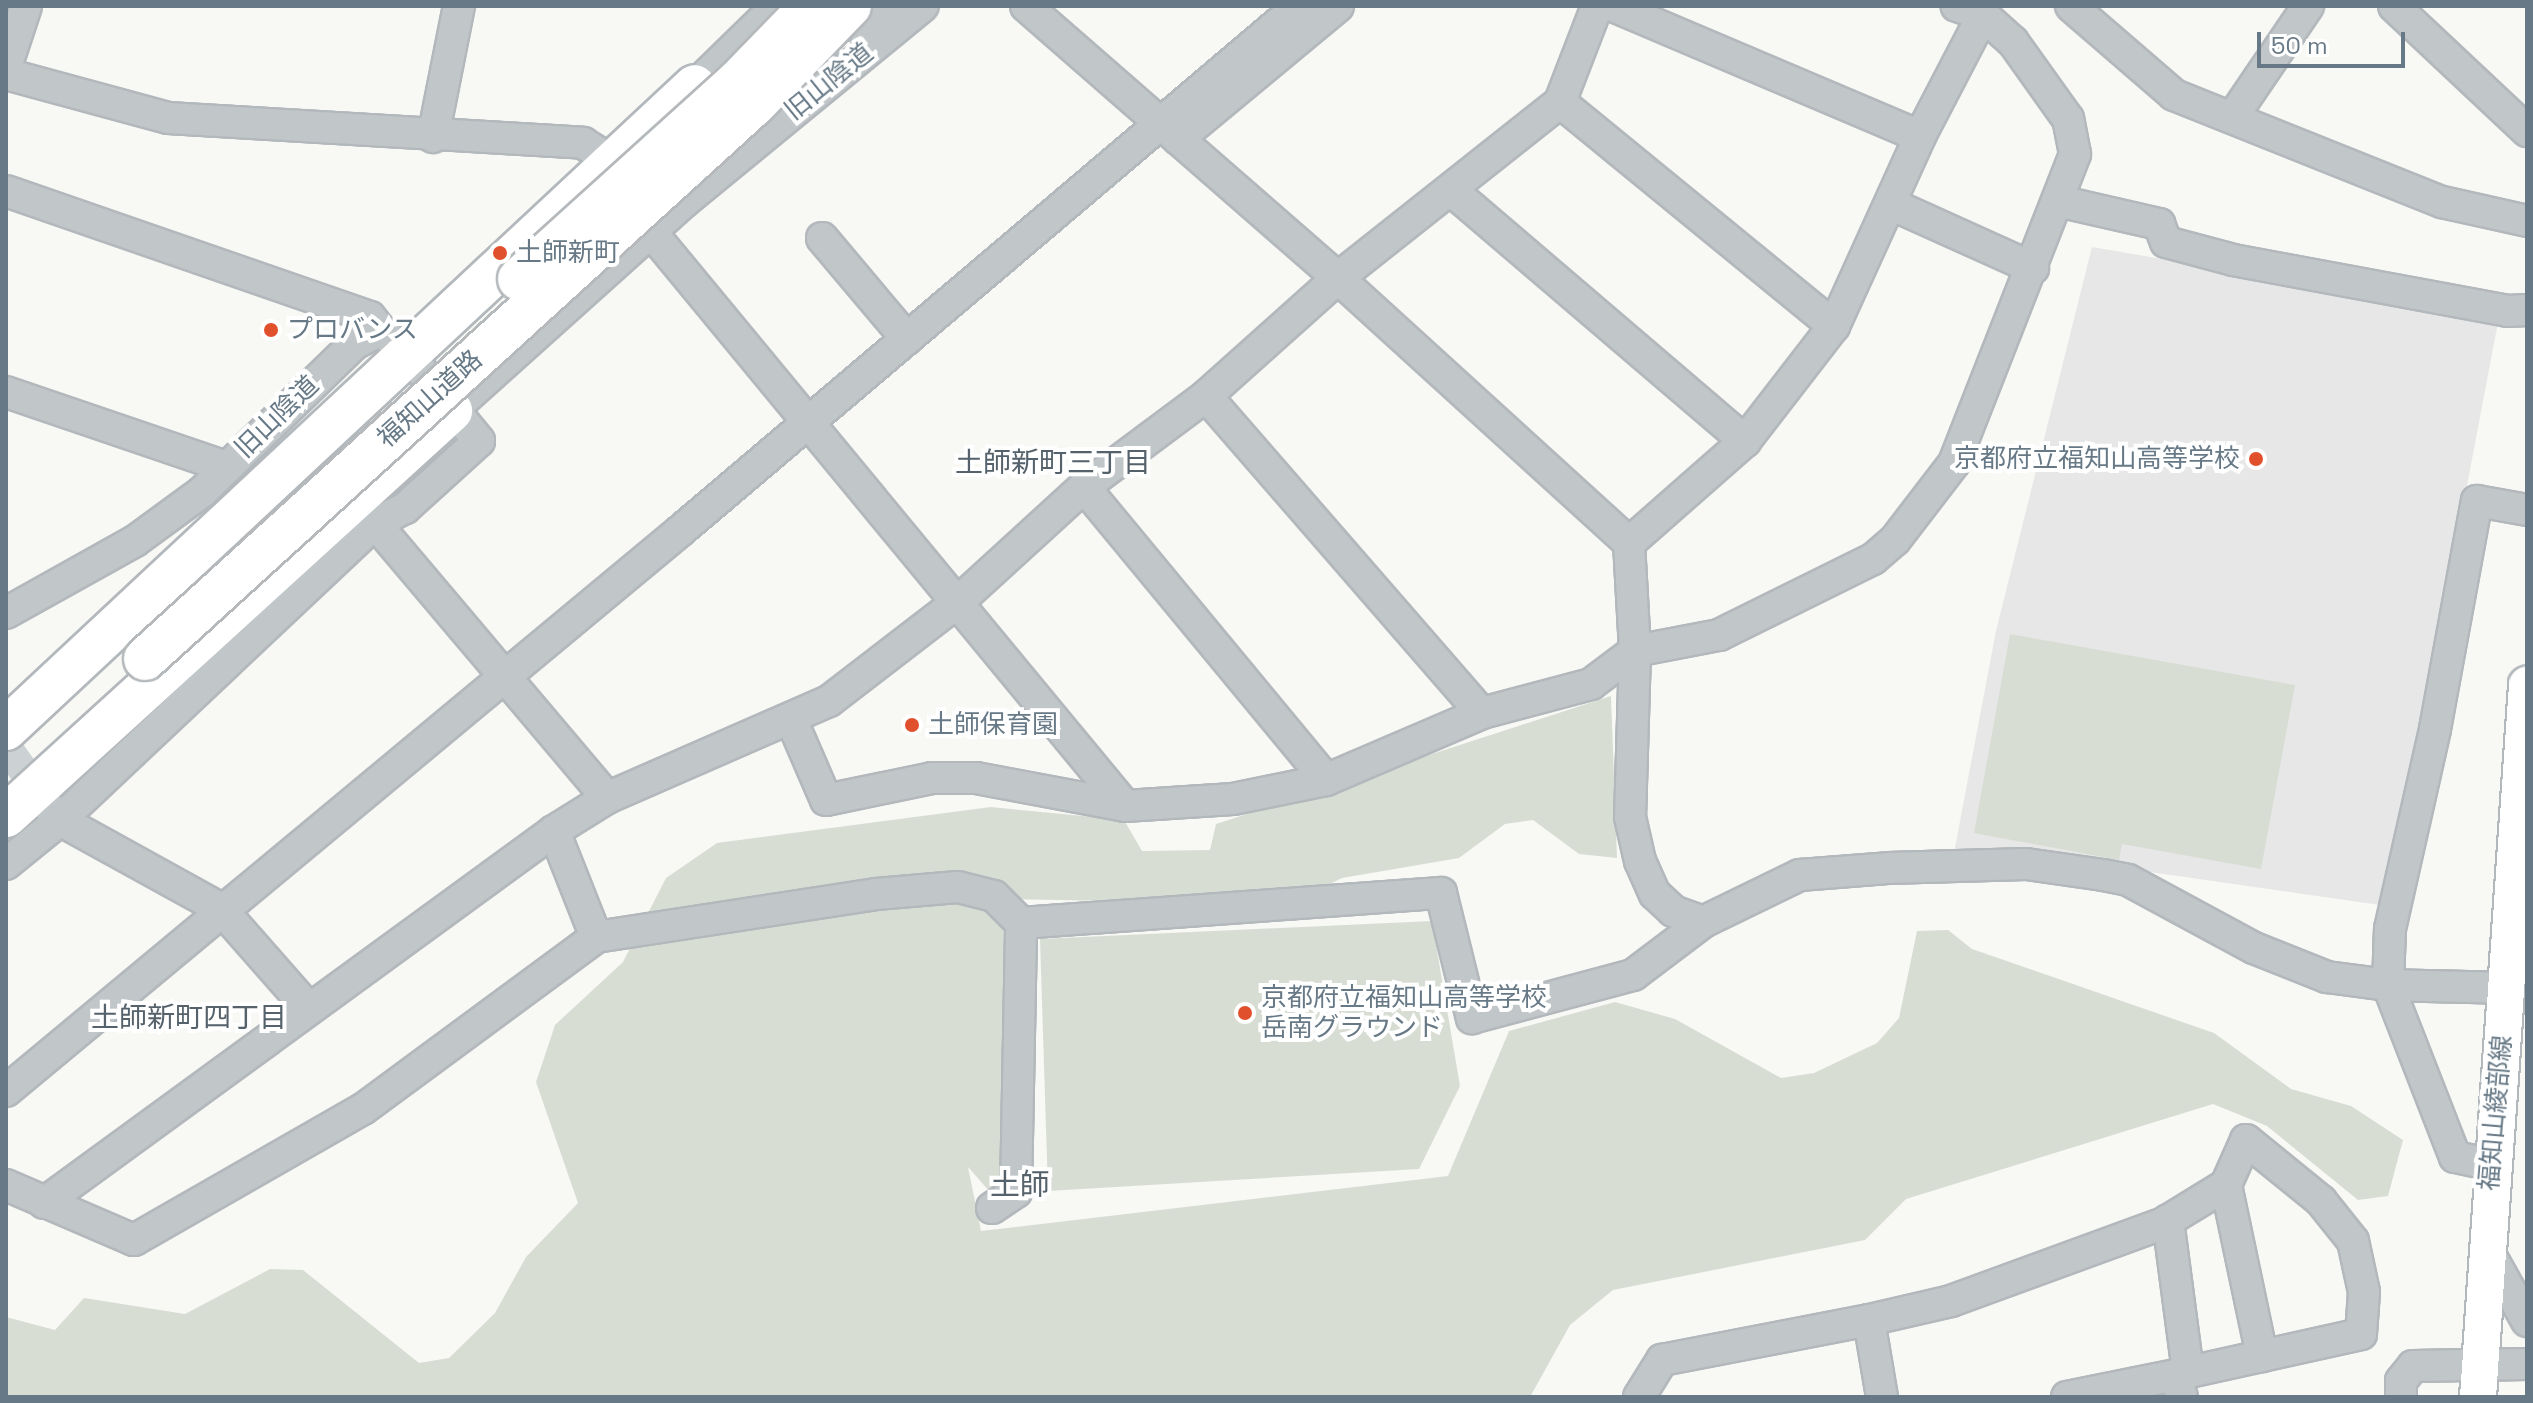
<!DOCTYPE html>
<meta charset="utf-8">
<style>
body{margin:0}
#map{position:relative;width:2533px;height:1403px;overflow:hidden;background:#f8f8f5;font-family:"Space Grotesk","Noto Sans JP",sans-serif}
div>[style]{position:absolute}
.built>*{inset:0;background:#e6e7e6}
.green>*{inset:0;background:#d8ddd4}
.minor-tunnel>*{height:30px;margin-top:-15px;transform-origin:0;background:repeating-linear-gradient(90deg,#ccd2d4 0 30px,transparent 0 45px)}
.roads{filter:drop-shadow(2px 0 #b3b8bc) drop-shadow(-2px 0 #b3b8bc) drop-shadow(0 2px #b3b8bc) drop-shadow(0 -2px #b3b8bc)}
.minor>*{height:30px;margin:-15px;padding:0 15px;transform-origin:15px;border-radius:15px;background:#c1c6c9}
.major>*{height:36px;margin:-18px;padding:0 18px;transform-origin:18px;border-radius:18px;background:#fff}
.highway>*{height:42px;margin:-21px;padding:0 21px;transform-origin:21px;border-radius:21px;background:#fff}
.bridges{filter:drop-shadow(2px 0 #b5b9bc) drop-shadow(-2px 0 #b5b9bc) drop-shadow(0 2px #b5b9bc) drop-shadow(0 -2px #b5b9bc)}
.highway-bridge>*{height:42px;margin:-21px;padding:0 21px;transform-origin:21px;border-radius:21px;background:#fff}
.dots>*{width:22px;height:22px;translate:-50% -50%;box-sizing:border-box;border:4px solid #fff;border-radius:50%}
span{translate:-50% -50%;white-space:nowrap;text-align:center;line-height:1.15;-webkit-text-stroke:8px #fff;paint-order:stroke}
.street-label{font-size:26px;color:#677986}
.poi-label{font-size:26px;color:#677986}
.left{translate:0 -50%;text-align:left}
.right{translate:-100% -50%;text-align:right}
.neighbourhood-label{font-size:28px;color:#55626b}
.quarter-label{font-size:30px;color:#55626b}
.frame{position:absolute;inset:0;border:8px solid #677986;pointer-events:none}
.scale{position:absolute;left:2257px;top:32px;width:148px;height:36px;box-sizing:border-box;border:4px solid #677986;border-top:0;padding-left:10px;font-size:24px;line-height:28px;white-space:nowrap;color:#677986;-webkit-text-stroke:6px #fff;paint-order:stroke}
</style>
<div id="map">
<div class="built">
<div style="clip-path:polygon(2092px 247px,2499px 317px,2387px 906px,2094px 864px,1954px 853px,1996px 631px)"></div>
</div>
<div class="green">
<div style="clip-path:polygon(2010px 634px,2295px 685px,2261px 869px,2122px 844px,2119px 860px,1974px 833px)"></div>
<div style="clip-path:polygon(1611px 696px,1617px 858px,1579px 854px,1533px 820px,1505px 824px,1459px 858px,1342px 878px,1288px 904px,1003px 899px,1018px 1175px,990px 1192px,968px 1167px,981px 1231px,1448px 1176px,1509px 1031px,1615px 1002px,1675px 1019px,1781px 1078px,1814px 1073px,1877px 1043px,1899px 1018px,1917px 931px,1948px 930px,1972px 949px,2214px 1033px,2291px 1089px,2351px 1106px,2403px 1140px,2388px 1196px,2358px 1200px,2267px 1126px,2213px 1104px,1906px 1199px,1865px 1240px,1613px 1290px,1570px 1325px,1530px 1397px,6px 1397px,6px 1317px,55px 1330px,84px 1298px,185px 1314px,270px 1269px,303px 1270px,419px 1363px,449px 1358px,495px 1313px,526px 1257px,578px 1203px,536px 1082px,555px 1025px,623px 962px,666px 878px,717px 843px,991px 807px,1124px 820px,1142px 851px,1210px 850px,1216px 824px)"></div>
<div style="clip-path:polygon(1432px 921px,1460px 1086px,1419px 1169px,1048px 1191px,1040px 939px)"></div>
</div>
<div class="minor-tunnel">
<div style="left:6px;top:746px;width:69px;rotate:54.5deg"></div>
</div>
<div class="roads">
<div class="minor">
<div style="left:1026px;top:6px;width:414px;rotate:41.1deg"></div>
<div style="left:1338px;top:278px;width:394px;rotate:42.3deg"></div>
<div style="left:1629px;top:543px;width:108px;rotate:86.8deg"></div>
<div style="left:1635px;top:651px;width:166px;rotate:91.7deg"></div>
<div style="left:1630px;top:817px;width:45px;rotate:77.2deg"></div>
<div style="left:1640px;top:861px;width:36px;rotate:66deg"></div>
<div style="left:1655px;top:894px;width:25px;rotate:43deg"></div>
<div style="left:1673px;top:911px;width:32px;rotate:20deg"></div>
<div style="left:1613px;top:6px;width:333px;rotate:23deg"></div>
<div style="left:2071px;top:6px;width:136px;rotate:40.8deg"></div>
<div style="left:2174px;top:95px;width:289px;rotate:21.8deg"></div>
<div style="left:2442px;top:202px;width:87px;rotate:12.6deg"></div>
<div style="left:2394px;top:6px;width:183px;rotate:43.2deg"></div>
<div style="left:827px;top:26px;width:29px;rotate:-4deg"></div>
<div style="left:856px;top:24px;width:38px;rotate:-28deg"></div>
<div style="left:6px;top:67px;width:64px;rotate:-71.8deg"></div>
<div style="left:6px;top:74px;width:168px;rotate:15.2deg"></div>
<div style="left:168px;top:118px;width:416px;rotate:3.4deg"></div>
<div style="left:583px;top:143px;width:32px;rotate:32deg"></div>
<div style="left:695px;top:86px;width:115px;rotate:-44.3deg"></div>
<div style="left:1560px;top:102px;width:354px;rotate:39.3deg"></div>
<div style="left:2234px;top:115px;width:132px;rotate:-55.8deg"></div>
<div style="left:433px;top:137px;width:134px;rotate:-78.8deg"></div>
<div style="left:1178px;top:139px;width:208px;rotate:-39.7deg"></div>
<div style="left:1451px;top:190px;width:387px;rotate:40.5deg"></div>
<div style="left:6px;top:191px;width:385px;rotate:19.1deg"></div>
<div style="left:370px;top:317px;width:16px;rotate:52deg"></div>
<div style="left:2058px;top:201px;width:104px;rotate:12.8deg"></div>
<div style="left:2159px;top:224px;width:19px;rotate:69deg"></div>
<div style="left:2166px;top:242px;width:69px;rotate:15deg"></div>
<div style="left:2233px;top:260px;width:280px;rotate:10.5deg"></div>
<div style="left:2508px;top:311px;width:19px;rotate:-3deg"></div>
<div style="left:1891px;top:204px;width:156px;rotate:24.3deg"></div>
<div style="left:651px;top:232px;width:744px;rotate:50.45deg"></div>
<div style="left:822px;top:238px;width:132px;rotate:49.9deg"></div>
<div style="left:6px;top:392px;width:232px;rotate:18.8deg"></div>
<div style="left:1206px;top:396px;width:420px;rotate:49deg"></div>
<div style="left:451px;top:411px;width:313px;rotate:-41.9deg"></div>
<div style="left:684px;top:202px;width:309px;rotate:-39.4deg"></div>
<div style="left:1084px;top:487px;width:380px;rotate:50.4deg"></div>
<div style="left:1629px;top:543px;width:154px;rotate:-41.3deg"></div>
<div style="left:1745px;top:441px;width:145px;rotate:-52.3deg"></div>
<div style="left:1834px;top:326px;width:209px;rotate:-65.6deg"></div>
<div style="left:1920px;top:136px;width:136px;rotate:-62.5deg"></div>
<div style="left:6px;top:613px;width:148px;rotate:-29.2deg"></div>
<div style="left:135px;top:541px;width:83px;rotate:-36.2deg"></div>
<div style="left:202px;top:492px;width:212px;rotate:-44.2deg"></div>
<div style="left:354px;top:344px;width:30px;rotate:-28deg"></div>
<div style="left:380px;top:330px;width:34px;rotate:40deg"></div>
<div style="left:406px;top:352px;width:115px;rotate:50.6deg"></div>
<div style="left:479px;top:441px;width:100px;rotate:137.8deg"></div>
<div style="left:405px;top:508px;width:34px;rotate:153deg"></div>
<div style="left:791px;top:719px;width:88px;rotate:66.6deg"></div>
<div style="left:826px;top:800px;width:108px;rotate:-11.7deg"></div>
<div style="left:932px;top:778px;width:44px"></div>
<div style="left:976px;top:778px;width:152px;rotate:10.6deg"></div>
<div style="left:1125px;top:806px;width:108px;rotate:-3.7deg"></div>
<div style="left:1233px;top:799px;width:95px;rotate:-11.5deg"></div>
<div style="left:1326px;top:780px;width:170px;rotate:-23.2deg"></div>
<div style="left:1482px;top:713px;width:113px;rotate:-14.9deg"></div>
<div style="left:1591px;top:684px;width:55px;rotate:-36.9deg"></div>
<div style="left:1635px;top:651px;width:86px;rotate:-10.8deg"></div>
<div style="left:1719px;top:635px;width:172px;rotate:-26.3deg"></div>
<div style="left:1873px;top:559px;width:29px;rotate:-41deg"></div>
<div style="left:1895px;top:540px;width:97px;rotate:-52.5deg"></div>
<div style="left:1954px;top:463px;width:332px;rotate:-68.6deg"></div>
<div style="left:2075px;top:154px;width:36px;rotate:-101deg"></div>
<div style="left:2068px;top:119px;width:95px;rotate:-125.5deg"></div>
<div style="left:2013px;top:42px;width:40px;rotate:-138deg"></div>
<div style="left:1983px;top:15px;width:28px;rotate:-161deg"></div>
<div style="left:48px;top:806px;width:18px;rotate:49deg"></div>
<div style="left:60px;top:820px;width:184px;rotate:28.9deg"></div>
<div style="left:221px;top:909px;width:132px;rotate:48.7deg"></div>
<div style="left:554px;top:831px;width:114px;rotate:68.4deg"></div>
<div style="left:596px;top:937px;width:283px;rotate:-8.7deg"></div>
<div style="left:876px;top:894px;width:82px;rotate:-4.9deg"></div>
<div style="left:958px;top:887px;width:37px;rotate:14deg"></div>
<div style="left:994px;top:896px;width:38px;rotate:45deg"></div>
<div style="left:1021px;top:923px;width:421px;rotate:-4.1deg"></div>
<div style="left:1441px;top:893px;width:129px;rotate:76.1deg"></div>
<div style="left:1472px;top:1018px;width:167px;rotate:-15deg"></div>
<div style="left:1633px;top:975px;width:88px;rotate:-37.1deg"></div>
<div style="left:1703px;top:922px;width:108px;rotate:-25.9deg"></div>
<div style="left:1800px;top:875px;width:88px;rotate:-4.5deg"></div>
<div style="left:1888px;top:868px;width:138px;rotate:-1.7deg"></div>
<div style="left:2026px;top:864px;width:78px;rotate:8.1deg"></div>
<div style="left:2103px;top:875px;width:25px;rotate:11deg"></div>
<div style="left:2128px;top:880px;width:143px;rotate:28.4deg"></div>
<div style="left:2254px;top:948px;width:79px;rotate:21.7deg"></div>
<div style="left:2327px;top:977px;width:62px;rotate:7.5deg"></div>
<div style="left:2388px;top:985px;width:119px;rotate:1.4deg"></div>
<div style="left:6px;top:864px;width:70px;rotate:-39.2deg"></div>
<div style="left:60px;top:820px;width:433px;rotate:-43.3deg"></div>
<div style="left:375px;top:523px;width:360px;rotate:49.8deg"></div>
<div style="left:6px;top:1091px;width:876px;rotate:-39.72deg"></div>
<div style="left:680px;top:531px;width:812px;rotate:-40.3deg"></div>
<div style="left:2493px;top:1165px;width:39px;rotate:-168deg"></div>
<div style="left:2455px;top:1157px;width:185px;rotate:-111.3deg"></div>
<div style="left:2388px;top:985px;width:56px;rotate:-88deg"></div>
<div style="left:2390px;top:929px;width:205px;rotate:-77.3deg"></div>
<div style="left:2435px;top:729px;width:232px;rotate:-79.6deg"></div>
<div style="left:2477px;top:501px;width:51px;rotate:10.2deg"></div>
<div style="left:6px;top:1185px;width:139px;rotate:23.3deg"></div>
<div style="left:134px;top:1240px;width:264px;rotate:-29.8deg"></div>
<div style="left:363px;top:1109px;width:290px;rotate:-36.4deg"></div>
<div style="left:2226px;top:1185px;width:175px;rotate:78.1deg"></div>
<div style="left:44px;top:1203px;width:631px;rotate:-36.11deg"></div>
<div style="left:554px;top:831px;width:62px;rotate:-31.9deg"></div>
<div style="left:607px;top:798px;width:242px;rotate:-23.6deg"></div>
<div style="left:829px;top:701px;width:164px;rotate:-37.6deg"></div>
<div style="left:959px;top:601px;width:169px;rotate:-42.4deg"></div>
<div style="left:1084px;top:487px;width:152px;rotate:-36.7deg"></div>
<div style="left:1206px;top:396px;width:177px;rotate:-41.8deg"></div>
<div style="left:1338px;top:278px;width:283px;rotate:-38.4deg"></div>
<div style="left:1560px;top:102px;width:103px;rotate:-68.9deg"></div>
<div style="left:992px;top:1208px;width:29px;rotate:-34deg"></div>
<div style="left:1016px;top:1192px;width:269px;rotate:-88.9deg"></div>
<div style="left:2168px;top:1220px;width:153px;rotate:82.5deg"></div>
<div style="left:2489px;top:1253px;width:78px;rotate:60.8deg"></div>
<div style="left:1639px;top:1397px;width:44px;rotate:-58.1deg"></div>
<div style="left:1662px;top:1360px;width:211px;rotate:-10.9deg"></div>
<div style="left:1882px;top:1397px;width:78px;rotate:-99.6deg"></div>
<div style="left:1869px;top:1320px;width:84px;rotate:-13deg"></div>
<div style="left:1951px;top:1301px;width:227px;rotate:-20.1deg"></div>
<div style="left:2164px;top:1223px;width:73px;rotate:-31.5deg"></div>
<div style="left:2226px;top:1185px;width:49px;rotate:-66deg"></div>
<div style="left:2246px;top:1140px;width:97px;rotate:39.1deg"></div>
<div style="left:2321px;top:1201px;width:51px;rotate:51.3deg"></div>
<div style="left:2353px;top:1241px;width:52px;rotate:77.8deg"></div>
<div style="left:2364px;top:1292px;width:42px;rotate:94.1deg"></div>
<div style="left:2361px;top:1334px;width:189px;rotate:167.5deg"></div>
<div style="left:2067px;top:1397px;width:111px;rotate:-11.4deg"></div>
<div style="left:2176px;top:1375px;width:23px;rotate:75deg"></div>
<div style="left:2401px;top:1397px;width:16px;rotate:-90deg"></div>
<div style="left:2401px;top:1381px;width:19px;rotate:-51deg"></div>
<div style="left:2413px;top:1366px;width:114px;rotate:-1deg"></div>
</div>
<div class="major">
<div style="left:2478px;top:1397px;width:714px;rotate:-86.06deg"></div>
</div>
<div class="highway">
<div style="left:6px;top:729px;width:942px;rotate:-43.02deg"></div>
<div style="left:6px;top:816px;width:602px;rotate:-42.31deg"></div>
</div>
</div>
<div class="bridges">
<div class="highway-bridge">
<div style="left:519px;top:279px;width:295px;rotate:-42.1deg"></div>
<div style="left:738px;top:81px;width:105px;rotate:-45.8deg"></div>
<div style="left:145px;top:659px;width:826px;rotate:-42.3deg"></div>
<div style="left:756px;top:103px;width:135px;rotate:-45.9deg"></div>
</div>
</div>
<div class="dots">
<div style="left:500px;top:253px;background:#e1502d"></div>
<div style="left:271px;top:330px;background:#e1502d"></div>
<div style="left:2256px;top:459px;background:#e1502d"></div>
<div style="left:912px;top:725px;background:#e1502d"></div>
<div style="left:1245px;top:1013px;background:#e1502d"></div>
</div>
<div class="street-label">
<span style="left:829px;top:82px;rotate:-39deg">旧山陰道</span>
<span style="left:430px;top:399px;rotate:-42deg">福知山道路</span>
<span style="left:277px;top:417px;rotate:-44deg">旧山陰道</span>
<span style="left:2496px;top:1113px;rotate:-85deg">福知山綾部線</span>
</div>
<div class="poi-label">
<span class="left" style="left:516px;top:253px">土師新町</span>
<span class="left" style="left:287px;top:330px">プロバンス</span>
<span class="right" style="left:2240px;top:459px">京都府立福知山高等学校</span>
<span class="left" style="left:928px;top:725px">土師保育園</span>
<span class="left" style="left:1261px;top:1013px">京都府立福知山高等学校<br>岳南グラウンド</span>
</div>
<div class="neighbourhood-label">
<span style="left:1053px;top:462px">土師新町三丁目</span>
<span style="left:189px;top:1017px">土師新町四丁目</span>
</div>
<div class="quarter-label">
<span style="left:1020px;top:1185px">土師</span>
</div>
<div class="frame"></div>
<div class="scale">50 m</div>
</div>
